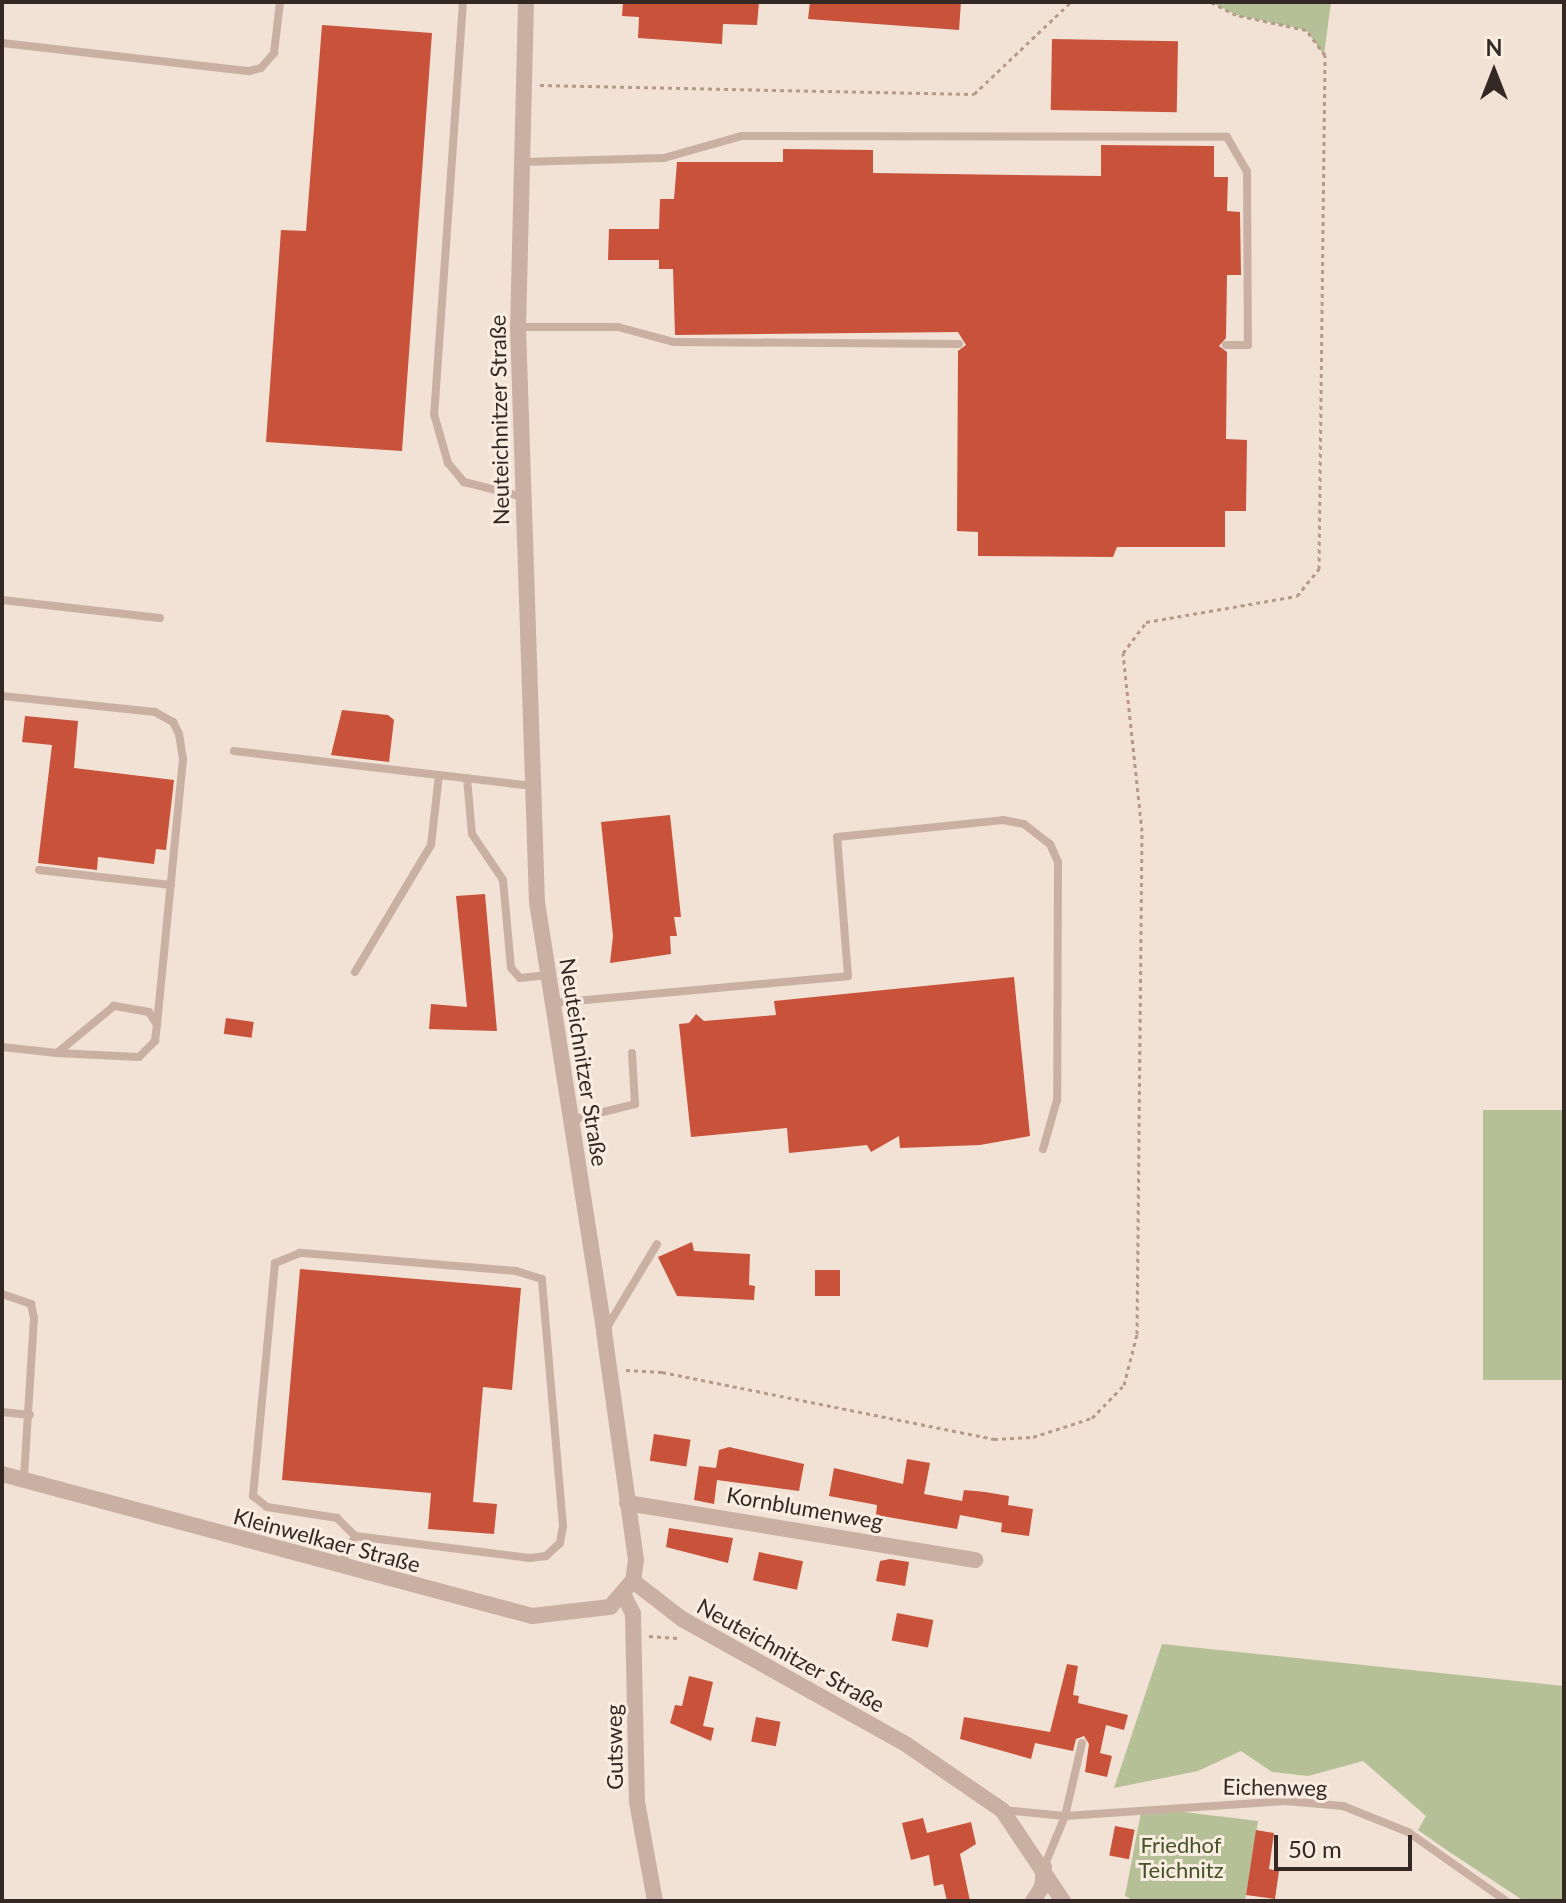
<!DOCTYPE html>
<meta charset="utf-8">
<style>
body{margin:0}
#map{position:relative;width:1566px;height:1903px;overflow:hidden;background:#f1e2d5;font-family:Lato,sans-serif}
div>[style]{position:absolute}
.green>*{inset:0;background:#b5c096;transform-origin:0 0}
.building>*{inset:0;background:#c9523b;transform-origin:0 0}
.path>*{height:3px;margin-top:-1.5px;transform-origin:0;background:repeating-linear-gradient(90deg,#b59a8c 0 4px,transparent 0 8px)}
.service>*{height:8px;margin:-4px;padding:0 4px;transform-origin:4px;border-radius:4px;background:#c9b0a2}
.minor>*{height:16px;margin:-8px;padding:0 8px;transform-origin:8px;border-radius:8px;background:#c9b0a2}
span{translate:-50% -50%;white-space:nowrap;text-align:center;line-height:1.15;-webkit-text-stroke:6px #f9ece1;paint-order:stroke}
.street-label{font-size:22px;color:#332824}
.park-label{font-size:22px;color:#465228}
.frame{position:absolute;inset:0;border:4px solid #332824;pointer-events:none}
.north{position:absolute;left:1454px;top:32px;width:80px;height:80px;-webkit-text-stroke:6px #f9ece1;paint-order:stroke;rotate:0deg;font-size:22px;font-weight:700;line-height:32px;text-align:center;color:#332824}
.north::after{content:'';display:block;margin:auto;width:28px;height:36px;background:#332824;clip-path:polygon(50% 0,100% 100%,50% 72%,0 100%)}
.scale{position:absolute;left:1274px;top:1835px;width:138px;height:36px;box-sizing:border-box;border:4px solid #332824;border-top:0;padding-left:10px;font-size:24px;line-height:28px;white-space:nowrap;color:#332824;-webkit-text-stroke:6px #f9ece1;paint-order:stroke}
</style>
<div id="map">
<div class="green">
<div style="clip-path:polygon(1211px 2px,1331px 2px,1324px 55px,1306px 30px,1236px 15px)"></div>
<div style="left:1564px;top:1110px;width:270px;height:81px;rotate:90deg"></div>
<div style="clip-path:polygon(1162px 1644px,1564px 1686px,1564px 1901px,1524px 1901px,1448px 1851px,1418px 1830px,1426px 1816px,1363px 1761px,1308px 1776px,1272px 1772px,1241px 1751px,1198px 1771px,1114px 1788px)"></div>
<div style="clip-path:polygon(1142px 1807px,1258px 1821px,1245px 1901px,1135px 1901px,1125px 1896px)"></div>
</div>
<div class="building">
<div style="clip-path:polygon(623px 2px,759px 2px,757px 25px,723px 24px,722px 44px,638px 38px,639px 17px,622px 16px)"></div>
<div style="clip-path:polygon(810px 2px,961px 2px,959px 30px,808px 19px)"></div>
<div style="clip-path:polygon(322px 25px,432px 33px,402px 451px,266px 442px,281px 230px,306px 231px)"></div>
<div style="left:1052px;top:39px;width:126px;height:71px;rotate:1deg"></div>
<div style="clip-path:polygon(1101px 145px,1214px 146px,1214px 177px,1228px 177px,1227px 211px,1240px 212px,1241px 275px,1227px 275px,1226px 338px,1219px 346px,1227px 352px,1226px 439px,1247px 440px,1246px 511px,1225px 511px,1225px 547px,1117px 547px,1113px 557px,978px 556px,978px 532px,957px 531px,958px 351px,966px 345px,958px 332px,675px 335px,673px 269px,659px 269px,659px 260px,608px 260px,609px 229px,659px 229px,660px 199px,674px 199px,677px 162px,783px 162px,783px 149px,873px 150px,873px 173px,1101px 176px)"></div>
<div style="clip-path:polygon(342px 710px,388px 715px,394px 720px,389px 762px,331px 755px)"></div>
<div style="clip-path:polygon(25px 716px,78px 721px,74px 768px,174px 780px,166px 850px,156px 849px,154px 864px,98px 857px,97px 870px,38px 863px,52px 745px,22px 742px)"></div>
<div style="clip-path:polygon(670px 815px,681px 917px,674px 917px,677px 936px,670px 936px,671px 954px,610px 963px,613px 936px,601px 822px)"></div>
<div style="clip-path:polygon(485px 894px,497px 1031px,429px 1029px,431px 1004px,467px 1007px,456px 896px)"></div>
<div style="clip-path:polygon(1014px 977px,1030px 1136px,980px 1145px,900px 1148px,899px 1136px,871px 1152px,867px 1145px,789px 1153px,787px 1128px,691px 1137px,679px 1024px,689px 1023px,696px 1014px,704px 1021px,776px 1015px,774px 1001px)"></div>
<div style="left:226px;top:1018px;width:28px;height:16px;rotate:8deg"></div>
<div style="clip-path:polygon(692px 1242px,694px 1251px,750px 1254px,749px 1285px,755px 1286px,754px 1300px,677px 1296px,658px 1257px)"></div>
<div style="clip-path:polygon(300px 1269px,521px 1288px,512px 1390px,483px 1387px,473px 1502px,497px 1504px,494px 1534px,428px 1529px,431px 1493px,282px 1480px)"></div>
<div style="left:815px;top:1270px;width:25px;height:26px"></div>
<div style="left:654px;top:1434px;width:37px;height:27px;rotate:9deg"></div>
<div style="clip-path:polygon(729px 1447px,804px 1464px,799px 1491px,717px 1480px,714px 1504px,694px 1500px,699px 1466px,716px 1468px,719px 1450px)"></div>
<div style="clip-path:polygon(907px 1459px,930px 1463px,924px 1494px,962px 1501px,964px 1490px,985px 1492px,1009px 1496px,1008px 1505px,1033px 1509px,1029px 1536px,1001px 1532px,1002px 1523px,960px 1515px,957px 1529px,876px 1515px,877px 1505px,829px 1496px,834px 1468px,903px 1484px)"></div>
<div style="clip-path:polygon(669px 1528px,733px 1538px,728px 1563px,666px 1547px)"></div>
<div style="left:759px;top:1552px;width:45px;height:29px;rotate:12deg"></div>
<div style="clip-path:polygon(890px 1559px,909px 1562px,905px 1586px,876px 1581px,880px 1561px)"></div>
<div style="left:897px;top:1613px;width:37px;height:28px;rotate:11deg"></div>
<div style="clip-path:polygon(1067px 1664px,1078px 1666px,1073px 1695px,1079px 1696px,1078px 1703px,1128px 1715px,1124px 1730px,1106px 1725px,1100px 1753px,1112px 1756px,1107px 1777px,1085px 1772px,1089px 1744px,1084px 1736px,1076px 1739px,1073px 1751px,1035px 1743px,1031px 1759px,960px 1739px,964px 1717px,1050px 1732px)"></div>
<div style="clip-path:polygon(689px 1676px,713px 1682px,703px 1726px,714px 1728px,711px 1741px,670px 1723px,675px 1705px,682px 1706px)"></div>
<div style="left:756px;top:1717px;width:25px;height:25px;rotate:11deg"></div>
<div style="clip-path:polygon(923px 1818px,927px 1833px,971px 1822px,976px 1844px,960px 1854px,970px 1901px,947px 1901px,943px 1884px,934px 1886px,929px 1855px,911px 1860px,902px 1823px)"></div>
<div style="left:1115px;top:1826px;width:20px;height:30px;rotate:11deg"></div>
<div style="clip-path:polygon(1256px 1830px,1274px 1833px,1269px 1869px,1279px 1871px,1275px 1899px,1246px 1895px)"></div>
</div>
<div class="path">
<div style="left:540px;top:85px;width:434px;rotate:1.2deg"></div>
<div style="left:974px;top:94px;width:134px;rotate:-43.5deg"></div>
<div style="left:626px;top:1370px;width:36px;rotate:3deg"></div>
<div style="left:662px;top:1372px;width:339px;rotate:11.4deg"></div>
<div style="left:994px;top:1439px;width:39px;rotate:-3deg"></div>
<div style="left:1033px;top:1437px;width:62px;rotate:-17.9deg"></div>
<div style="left:1092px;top:1418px;width:46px;rotate:-45.9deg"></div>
<div style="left:1124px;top:1385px;width:53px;rotate:-75.7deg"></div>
<div style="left:1137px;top:1334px;width:503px;rotate:-89.43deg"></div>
<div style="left:1142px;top:831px;width:179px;rotate:-96.1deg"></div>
<div style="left:1123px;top:653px;width:39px;rotate:-53deg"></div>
<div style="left:1146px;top:622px;width:153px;rotate:-9.8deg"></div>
<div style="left:1297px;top:596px;width:35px;rotate:-51deg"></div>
<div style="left:1319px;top:569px;width:514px;rotate:-89.33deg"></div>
<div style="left:1325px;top:55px;width:31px;rotate:-127deg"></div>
<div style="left:1306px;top:30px;width:72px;rotate:-167.9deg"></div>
<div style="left:1236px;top:15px;width:28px;rotate:-153deg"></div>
<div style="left:649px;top:1636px;width:29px;rotate:4deg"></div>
</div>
<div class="service">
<div style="left:463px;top:2px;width:413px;rotate:94deg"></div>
<div style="left:434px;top:414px;width:51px;rotate:74.1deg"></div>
<div style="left:448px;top:463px;width:25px;rotate:50deg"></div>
<div style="left:464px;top:482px;width:61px;rotate:14.3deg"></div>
<div style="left:2px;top:43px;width:249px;rotate:6.5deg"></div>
<div style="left:249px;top:71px;width:12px;rotate:-14deg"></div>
<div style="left:261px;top:68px;width:20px;rotate:-49deg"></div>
<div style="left:274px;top:53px;width:51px;rotate:-83.3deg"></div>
<div style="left:522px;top:162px;width:142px;rotate:-1.6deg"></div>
<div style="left:664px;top:158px;width:81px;rotate:-15.8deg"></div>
<div style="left:742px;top:136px;width:485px;rotate:0.1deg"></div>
<div style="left:1227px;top:137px;width:39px;rotate:60deg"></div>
<div style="left:1247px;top:171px;width:174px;rotate:89.7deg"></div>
<div style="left:1248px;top:345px;width:22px;rotate:180deg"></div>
<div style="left:518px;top:327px;width:100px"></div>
<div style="left:618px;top:327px;width:58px;rotate:15deg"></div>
<div style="left:674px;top:342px;width:285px;rotate:0.4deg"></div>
<div style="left:2px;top:600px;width:159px;rotate:6.5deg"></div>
<div style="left:2px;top:696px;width:154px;rotate:6deg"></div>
<div style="left:155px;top:712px;width:21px;rotate:29deg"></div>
<div style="left:173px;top:722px;width:13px;rotate:63deg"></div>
<div style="left:179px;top:734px;width:25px;rotate:81deg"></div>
<div style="left:183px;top:759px;width:267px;rotate:95.6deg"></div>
<div style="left:234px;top:751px;width:206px;rotate:6.7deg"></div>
<div style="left:467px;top:778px;width:56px;rotate:84.9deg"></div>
<div style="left:472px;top:834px;width:55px;rotate:56deg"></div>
<div style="left:503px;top:880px;width:88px;rotate:84.8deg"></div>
<div style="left:511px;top:968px;width:13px;rotate:48deg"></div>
<div style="left:520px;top:978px;width:28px;rotate:-6deg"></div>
<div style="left:39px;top:870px;width:133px;rotate:6.5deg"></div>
<div style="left:355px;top:972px;width:148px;rotate:-59.1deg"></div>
<div style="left:431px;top:845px;width:70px;rotate:-83.5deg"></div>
<div style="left:439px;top:775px;width:94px;rotate:6.7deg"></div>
<div style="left:553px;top:1003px;width:296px;rotate:-5.2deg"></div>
<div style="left:848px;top:976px;width:139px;rotate:-94.5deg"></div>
<div style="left:837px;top:837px;width:167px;rotate:-5.8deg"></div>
<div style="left:1003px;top:820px;width:21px;rotate:11deg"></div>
<div style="left:1024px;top:824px;width:33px;rotate:38deg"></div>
<div style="left:1050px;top:844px;width:20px;rotate:66deg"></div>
<div style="left:1058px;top:862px;width:238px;rotate:90.2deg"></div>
<div style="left:1057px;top:1100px;width:51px;rotate:105.9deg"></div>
<div style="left:2px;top:1047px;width:55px;rotate:6.2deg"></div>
<div style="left:57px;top:1053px;width:82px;rotate:2.8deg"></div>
<div style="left:139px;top:1057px;width:23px;rotate:-45deg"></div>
<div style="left:155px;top:1041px;width:16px;rotate:-83deg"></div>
<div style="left:157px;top:1025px;width:15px;rotate:-122deg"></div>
<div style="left:149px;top:1012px;width:36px;rotate:-170deg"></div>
<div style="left:114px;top:1006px;width:74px;rotate:140.5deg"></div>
<div style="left:571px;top:1120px;width:66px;rotate:-14deg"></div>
<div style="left:635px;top:1104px;width:51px;rotate:-93.4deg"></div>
<div style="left:2px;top:1294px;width:31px;rotate:19deg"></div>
<div style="left:31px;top:1304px;width:14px;rotate:78deg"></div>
<div style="left:34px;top:1318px;width:161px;rotate:93.6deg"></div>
<div style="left:606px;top:1329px;width:99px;rotate:-59deg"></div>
<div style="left:2px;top:1412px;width:28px;rotate:6deg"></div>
<div style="left:341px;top:1565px;width:32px;rotate:-64deg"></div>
<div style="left:355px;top:1536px;width:176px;rotate:7.2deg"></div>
<div style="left:530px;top:1558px;width:16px;rotate:-7deg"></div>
<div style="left:546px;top:1556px;width:19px;rotate:-43deg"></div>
<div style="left:560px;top:1543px;width:17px;rotate:-80deg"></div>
<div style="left:563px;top:1526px;width:248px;rotate:-94.9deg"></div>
<div style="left:542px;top:1279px;width:27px;rotate:-163deg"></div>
<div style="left:516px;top:1271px;width:217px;rotate:-175.2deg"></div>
<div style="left:300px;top:1253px;width:27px;rotate:158deg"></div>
<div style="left:275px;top:1263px;width:234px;rotate:95.4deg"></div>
<div style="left:253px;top:1496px;width:18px;rotate:38deg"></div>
<div style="left:267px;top:1507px;width:71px;rotate:8.9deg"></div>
<div style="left:337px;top:1518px;width:25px;rotate:45deg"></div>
<div style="left:1003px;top:1810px;width:62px;rotate:5.5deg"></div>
<div style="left:1065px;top:1816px;width:221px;rotate:-3.9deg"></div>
<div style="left:1285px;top:1801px;width:58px;rotate:4.9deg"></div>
<div style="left:1343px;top:1806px;width:70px;rotate:21.8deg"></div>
<div style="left:1408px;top:1832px;width:120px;rotate:35.1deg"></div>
<div style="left:1044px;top:1867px;width:55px;rotate:-67.6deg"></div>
<div style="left:1065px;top:1816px;width:75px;rotate:-76.9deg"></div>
</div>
<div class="minor">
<div style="left:526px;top:2px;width:325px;rotate:91.4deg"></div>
<div style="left:518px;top:327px;width:575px;rotate:88.11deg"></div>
<div style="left:537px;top:902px;width:435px;rotate:81.1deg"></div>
<div style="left:604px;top:1332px;width:230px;rotate:82deg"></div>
<div style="left:636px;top:1560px;width:21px;rotate:98deg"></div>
<div style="left:2px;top:1474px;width:549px;rotate:15deg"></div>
<div style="left:532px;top:1616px;width:79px;rotate:-6.6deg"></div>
<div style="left:610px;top:1607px;width:35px;rotate:-49deg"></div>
<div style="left:627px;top:1503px;width:353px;rotate:9.3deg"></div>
<div style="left:633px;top:1581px;width:62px;rotate:37.8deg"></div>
<div style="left:682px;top:1619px;width:258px;rotate:29.2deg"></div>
<div style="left:907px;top:1745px;width:115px;rotate:34.4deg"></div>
<div style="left:1002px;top:1810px;width:110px;rotate:56.2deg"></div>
<div style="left:623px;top:1594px;width:22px;rotate:63deg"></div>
<div style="left:633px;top:1614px;width:188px;rotate:88.8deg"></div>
<div style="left:637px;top:1802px;width:101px;rotate:79.7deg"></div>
<div style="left:1033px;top:1901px;width:17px;rotate:-57deg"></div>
<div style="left:1042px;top:1887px;width:20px;rotate:-84deg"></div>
</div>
<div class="street-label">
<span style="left:499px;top:420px;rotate:-91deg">Neuteichnitzer Straße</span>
<span style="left:584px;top:1062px;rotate:81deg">Neuteichnitzer Straße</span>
<span style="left:805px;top:1508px;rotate:10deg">Kornblumenweg</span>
<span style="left:327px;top:1540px;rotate:15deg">Kleinwelkaer Straße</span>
<span style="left:791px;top:1655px;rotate:29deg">Neuteichnitzer Straße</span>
<span style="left:614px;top:1747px;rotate:-91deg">Gutsweg</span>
<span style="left:1275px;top:1787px;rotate:1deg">Eichenweg</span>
</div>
<div class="park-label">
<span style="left:1181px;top:1857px">Friedhof<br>Teichnitz</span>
</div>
<div class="frame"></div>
<div class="north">N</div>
<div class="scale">50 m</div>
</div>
